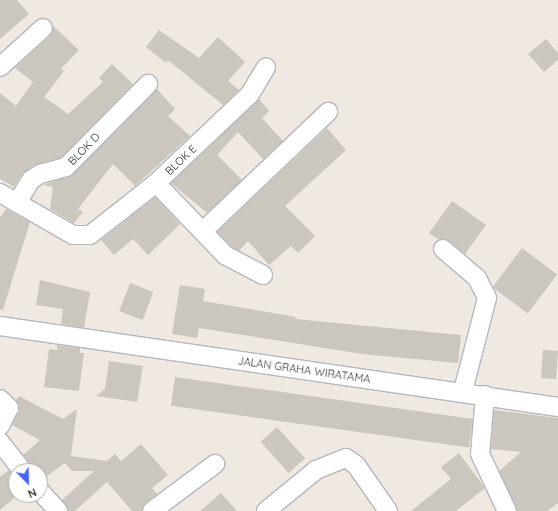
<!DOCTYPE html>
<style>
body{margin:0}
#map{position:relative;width:558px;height:511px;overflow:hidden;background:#efe9e1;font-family:Quicksand,sans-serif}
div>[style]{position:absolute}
.building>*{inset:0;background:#cbc7bf;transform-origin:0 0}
.roads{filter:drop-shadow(1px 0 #b4b7c1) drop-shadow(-1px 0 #b4b7c1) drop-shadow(0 1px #b4b7c1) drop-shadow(0 -1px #b4b7c1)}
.minor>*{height:18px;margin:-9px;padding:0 9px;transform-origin:9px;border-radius:9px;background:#fff}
span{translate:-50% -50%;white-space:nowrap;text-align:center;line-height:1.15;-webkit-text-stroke:3px #fff;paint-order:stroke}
.street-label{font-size:11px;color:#2e2e2e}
.north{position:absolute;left:8px;top:463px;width:40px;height:40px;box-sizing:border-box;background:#fff;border:1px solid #ababab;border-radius:50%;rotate:157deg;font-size:11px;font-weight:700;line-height:16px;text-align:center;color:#2e2e2e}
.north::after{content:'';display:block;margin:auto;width:14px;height:18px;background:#4264fb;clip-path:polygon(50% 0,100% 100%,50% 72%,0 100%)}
</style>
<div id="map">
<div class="building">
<div style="clip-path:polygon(0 0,17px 0,29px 14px,0 39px)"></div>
<div style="clip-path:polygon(53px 26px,79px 50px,61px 69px,64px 71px,44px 97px,68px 114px,103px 82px,99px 78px,112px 64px,133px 84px,61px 158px,34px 165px,22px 174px,14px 187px,0 179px,0 93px,16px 106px,33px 82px,15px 68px,50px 36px)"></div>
<div style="clip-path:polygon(159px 30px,199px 58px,218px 37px,245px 62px,228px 81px,239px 90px,223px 105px,168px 60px,166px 63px,146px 47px)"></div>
<div style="clip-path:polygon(546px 39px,558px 53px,558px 60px,544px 72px,528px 54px)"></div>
<div style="clip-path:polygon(157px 89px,175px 109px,168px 116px,190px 136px,135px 186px,113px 164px,78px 209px,83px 212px,74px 223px,50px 209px,53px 187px,43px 185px,73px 174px)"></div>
<div style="clip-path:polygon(259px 99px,269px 111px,262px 118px,283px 141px,263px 159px,238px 132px,217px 155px,242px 180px,207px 213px,171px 183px)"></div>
<div style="clip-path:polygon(327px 128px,346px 150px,285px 206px,315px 236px,298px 253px,291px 246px,269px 265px,248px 241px,239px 251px,231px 246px,217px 232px)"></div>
<div style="clip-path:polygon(155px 197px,180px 224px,148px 255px,133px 239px,114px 255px,101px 240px)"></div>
<div style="clip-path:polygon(452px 201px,486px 225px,465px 254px,449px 241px,439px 240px,429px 233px)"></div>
<div style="clip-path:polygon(6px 209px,30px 222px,3px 310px,0 310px,0 217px)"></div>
<div style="left:522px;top:248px;width:44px;height:49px;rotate:37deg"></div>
<div style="clip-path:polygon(40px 280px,90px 292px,84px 328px,61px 324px,63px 309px,36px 305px)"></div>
<div style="left:130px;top:283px;width:25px;height:30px;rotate:21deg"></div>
<div style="clip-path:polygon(180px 285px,205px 289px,203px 301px,296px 317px,295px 319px,461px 335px,458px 363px,362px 354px,199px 328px,197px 338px,172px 334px)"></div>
<div style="clip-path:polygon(57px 345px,80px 348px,80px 353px,84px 353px,79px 391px,44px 387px,49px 349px,57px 350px)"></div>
<div style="left:543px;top:350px;width:15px;height:28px;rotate:4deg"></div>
<div style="clip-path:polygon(109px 361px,143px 366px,137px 402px,96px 396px,105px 389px)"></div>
<div style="left:175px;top:377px;width:301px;height:29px;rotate:8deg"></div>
<div style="clip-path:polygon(19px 396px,63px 419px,77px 409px,71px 456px,107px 461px,115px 454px,121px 461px,141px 444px,168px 475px,152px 488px,157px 494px,145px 503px,142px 511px,132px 511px,107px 482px,75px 511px,68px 511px,62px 500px,94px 471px,72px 471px,65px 463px,40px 481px,40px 471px,33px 471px,23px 455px,40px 440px,12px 425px,19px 412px,16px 400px)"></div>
<div style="clip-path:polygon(494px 410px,558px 418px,558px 503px,547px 511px,517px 511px,499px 471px,521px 452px,491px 449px)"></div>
<div style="left:277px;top:427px;width:42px;height:22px;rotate:48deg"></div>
<div style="clip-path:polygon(459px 453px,485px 488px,456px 511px,411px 511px,451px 479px,441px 467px)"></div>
<div style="clip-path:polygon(9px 470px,16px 478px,18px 495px,0 510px,0 477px)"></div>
<div style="clip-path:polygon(221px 493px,237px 511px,200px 511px)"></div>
</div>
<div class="roads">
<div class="minor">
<div style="left:0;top:67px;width:58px;rotate:-42.2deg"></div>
<div style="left:156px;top:183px;width:100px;rotate:46.2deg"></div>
<div style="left:225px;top:255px;width:43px;rotate:27.8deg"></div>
<div style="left:0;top:193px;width:84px;rotate:29.9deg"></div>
<div style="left:73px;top:235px;width:17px"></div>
<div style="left:90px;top:235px;width:84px;rotate:-38.2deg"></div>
<div style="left:156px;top:183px;width:129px;rotate:-43.4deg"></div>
<div style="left:250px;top:94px;width:31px;rotate:-59deg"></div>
<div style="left:17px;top:203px;width:27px;rotate:-59deg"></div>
<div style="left:31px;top:180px;width:11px;rotate:-34deg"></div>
<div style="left:40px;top:174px;width:27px;rotate:-15deg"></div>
<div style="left:66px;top:167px;width:117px;rotate:-45.3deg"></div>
<div style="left:203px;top:231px;width:173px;rotate:-43.6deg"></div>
<div style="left:443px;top:249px;width:45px;rotate:40.5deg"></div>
<div style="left:477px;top:278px;width:22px;rotate:63deg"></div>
<div style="left:487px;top:298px;width:96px;rotate:104.5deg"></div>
<div style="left:0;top:326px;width:564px;rotate:8.26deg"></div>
<div style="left:485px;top:395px;width:59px;rotate:94.8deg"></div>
<div style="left:480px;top:454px;width:63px;rotate:64.7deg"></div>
<div style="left:0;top:399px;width:13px;rotate:45deg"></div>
<div style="left:9px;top:408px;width:20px;rotate:117deg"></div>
<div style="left:0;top:442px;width:37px;rotate:52deg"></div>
<div style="left:40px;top:491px;width:27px;rotate:48deg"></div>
<div style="left:152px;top:511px;width:79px;rotate:-36.7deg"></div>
<div style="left:266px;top:511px;width:65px;rotate:-39.4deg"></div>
<div style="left:316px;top:470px;width:32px;rotate:-22deg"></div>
<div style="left:346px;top:458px;width:12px;rotate:35deg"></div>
<div style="left:356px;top:465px;width:56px;rotate:55.2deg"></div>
</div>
</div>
<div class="street-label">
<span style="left:84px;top:149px;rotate:-46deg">BLOK D</span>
<span style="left:181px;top:160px;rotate:-43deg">BLOK E</span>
<span style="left:304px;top:370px;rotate:8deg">JALAN GRAHA WIRATAMA</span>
</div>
<div class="north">N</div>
</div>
